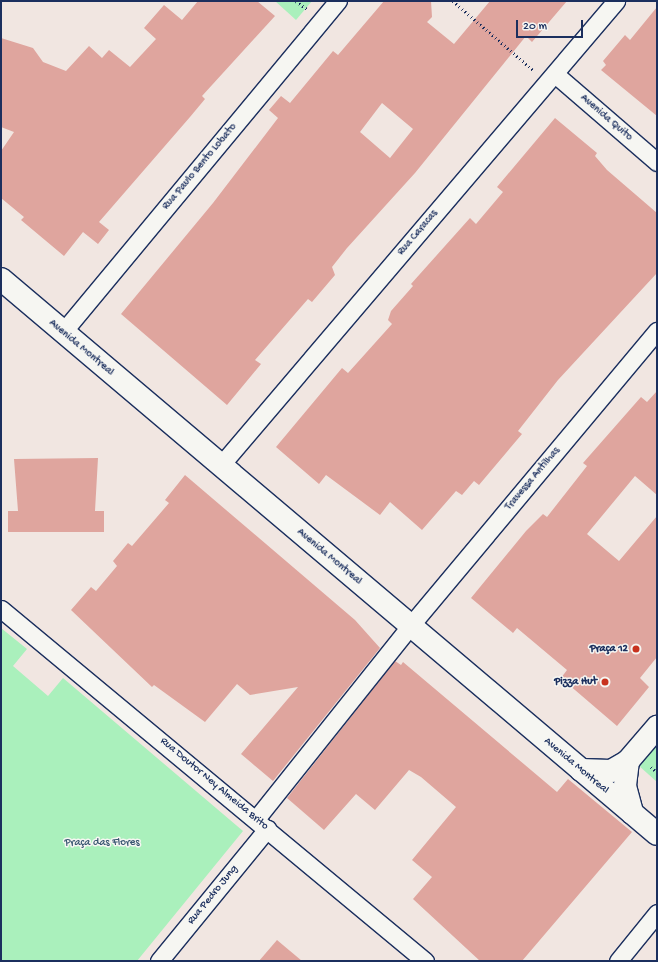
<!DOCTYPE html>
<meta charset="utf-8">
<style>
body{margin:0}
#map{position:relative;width:658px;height:962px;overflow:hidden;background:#f1e6e1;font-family:"Gochi Hand",sans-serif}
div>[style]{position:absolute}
.green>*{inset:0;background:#aaf0bc}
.building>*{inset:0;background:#dfa59e}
.path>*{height:2.5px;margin-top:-1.25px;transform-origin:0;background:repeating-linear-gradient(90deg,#1b2f5e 0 1px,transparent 0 4px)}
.roads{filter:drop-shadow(1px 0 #1b2f5e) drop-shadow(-1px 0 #1b2f5e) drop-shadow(0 1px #1b2f5e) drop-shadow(0 -1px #1b2f5e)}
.street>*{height:17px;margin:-8.5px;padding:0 8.5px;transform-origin:8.5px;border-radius:8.5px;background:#f6f6f2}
.secondary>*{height:22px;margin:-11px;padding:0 11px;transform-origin:11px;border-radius:11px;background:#f6f6f2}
.dots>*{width:11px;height:11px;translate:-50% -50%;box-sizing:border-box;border:2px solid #f6f6f2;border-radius:50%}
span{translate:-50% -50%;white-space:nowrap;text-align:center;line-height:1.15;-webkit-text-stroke:3px #f6f6f2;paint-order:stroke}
.street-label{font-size:11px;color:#1b2f5e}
.poi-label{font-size:11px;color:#1b2f5e;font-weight:700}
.right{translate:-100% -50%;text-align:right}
.park-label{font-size:11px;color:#385671}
.frame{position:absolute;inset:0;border:2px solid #1b2f5e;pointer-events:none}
.scale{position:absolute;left:516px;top:20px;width:67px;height:18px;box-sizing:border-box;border:2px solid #1b2f5e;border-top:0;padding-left:5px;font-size:12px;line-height:14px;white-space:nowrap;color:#1b2f5e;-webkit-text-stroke:3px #f6f6f2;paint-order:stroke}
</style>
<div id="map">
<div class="green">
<div style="clip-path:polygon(275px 1px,312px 1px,296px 20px)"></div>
<div style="clip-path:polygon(1px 628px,27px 649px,13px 666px,48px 696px,63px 678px,243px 831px,137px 961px,1px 961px)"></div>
<div style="clip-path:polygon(657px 743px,657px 782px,638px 765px)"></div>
</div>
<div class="building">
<div style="clip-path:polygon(198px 1px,257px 1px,275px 16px,202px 96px,205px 99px,190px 117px,99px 222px,109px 230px,98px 244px,83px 232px,64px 256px,21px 220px,24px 217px,1px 198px,1px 151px,14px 132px,1px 127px,1px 38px,33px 48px,43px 62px,66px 71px,89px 46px,102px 58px,109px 50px,130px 67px,156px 39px,144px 28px,164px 5px,182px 20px)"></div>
<div style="clip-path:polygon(evenodd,384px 1px,431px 1px,432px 17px,427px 22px,454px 44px,490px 1px,567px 1px,532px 42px,526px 36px,415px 173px,347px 248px,332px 267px,335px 275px,312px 302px,308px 299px,255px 360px,261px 364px,227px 405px,121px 314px,213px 203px,278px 118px,269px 110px,281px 96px,290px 103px,333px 51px,338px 55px,384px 1px,382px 103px,413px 129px,390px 158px,360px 132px,382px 103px)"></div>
<div style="clip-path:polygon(657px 7px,657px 116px,601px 70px,606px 65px,603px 61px,625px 35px,630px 40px)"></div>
<div style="clip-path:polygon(555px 118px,597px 153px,595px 156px,607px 170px,657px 213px,657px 273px,558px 380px,518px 431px,522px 434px,479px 485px,474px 481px,462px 495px,456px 491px,422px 530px,390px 502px,380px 515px,326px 475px,319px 484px,276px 447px,342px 368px,348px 373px,392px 324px,388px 320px,391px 311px,413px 286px,411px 284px,470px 218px,476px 224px,503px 192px,497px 187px)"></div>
<div style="clip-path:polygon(657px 391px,657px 495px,635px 476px,587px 534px,619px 561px,657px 516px,657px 657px,640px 678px,649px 687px,617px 726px,561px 678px,567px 670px,517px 628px,513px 633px,471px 598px,526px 531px,543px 514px,547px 517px,587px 466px,583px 463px,641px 397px,647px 402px)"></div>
<div style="clip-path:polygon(98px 458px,95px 511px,104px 511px,104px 532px,8px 532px,8px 511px,18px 511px,14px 459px)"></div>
<div style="clip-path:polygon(185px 475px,355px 620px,380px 648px,273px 781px,241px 754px,298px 687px,250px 695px,237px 684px,205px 722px,154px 685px,152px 687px,71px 610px,91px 587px,96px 591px,117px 566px,113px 561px,128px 543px,132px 546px,169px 503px,165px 500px)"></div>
<div style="clip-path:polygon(395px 661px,401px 665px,403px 662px,557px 792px,568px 779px,632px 832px,522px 961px,480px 961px,413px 899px,432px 877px,412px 860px,456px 807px,421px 777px,409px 770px,375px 810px,356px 794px,324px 830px,287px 798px)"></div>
<div style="clip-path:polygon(277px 940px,302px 961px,259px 961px)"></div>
</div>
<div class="path">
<div style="left:296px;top:1px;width:14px;rotate:36deg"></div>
<div style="left:453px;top:1px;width:106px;rotate:40.8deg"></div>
<div style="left:651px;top:767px;width:8px;rotate:40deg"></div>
</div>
<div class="roads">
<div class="street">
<div style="left:555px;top:74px;width:135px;rotate:40.8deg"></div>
<div style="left:62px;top:333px;width:432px;rotate:-50.3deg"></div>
<div style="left:220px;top:466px;width:611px;rotate:-49.58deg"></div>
<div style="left:1px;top:609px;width:551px;rotate:39.7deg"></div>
<div style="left:256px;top:819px;width:247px;rotate:-51.4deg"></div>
<div style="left:410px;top:626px;width:385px;rotate:-50.1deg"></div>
<div style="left:159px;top:961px;width:171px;rotate:-50.7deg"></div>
<div style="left:618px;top:961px;width:62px;rotate:-50.9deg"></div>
</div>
<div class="secondary">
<div style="left:1px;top:279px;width:859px;rotate:40.23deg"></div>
<div style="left:628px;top:761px;width:25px;rotate:97deg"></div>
<div style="left:625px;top:786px;width:28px;rotate:75deg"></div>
<div style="left:581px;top:770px;width:30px;rotate:2deg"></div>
<div style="left:611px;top:771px;width:20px;rotate:-30deg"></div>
<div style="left:628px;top:761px;width:45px;rotate:-49.5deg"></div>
</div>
</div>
<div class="dots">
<div style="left:636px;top:649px;background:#c8321e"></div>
<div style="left:605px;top:682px;background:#c8321e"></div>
</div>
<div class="street-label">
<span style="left:606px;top:118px;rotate:41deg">Avenida Quito</span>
<span style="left:200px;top:167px;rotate:-50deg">Rua Paulo Bento Lobato</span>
<span style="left:418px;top:233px;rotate:-50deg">Rua Caracas</span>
<span style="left:81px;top:348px;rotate:40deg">Avenida Montreal</span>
<span style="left:533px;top:479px;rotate:-50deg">Travessa Antilhas</span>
<span style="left:329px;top:557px;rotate:40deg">Avenida Montreal</span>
<span style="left:576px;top:766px;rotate:40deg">Avenida Montreal</span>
<span style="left:214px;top:784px;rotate:40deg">Rua Doutor Ney Almeida Brito</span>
<span style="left:213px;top:895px;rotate:-51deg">Rua Pedro Jung</span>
</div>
<div class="poi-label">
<span class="right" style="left:628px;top:649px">Praça 12</span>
<span class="right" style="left:597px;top:682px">Pizza Hut</span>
</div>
<div class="park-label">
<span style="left:102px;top:843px">Praça das Flores</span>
</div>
<div class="frame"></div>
<div class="scale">20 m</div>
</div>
